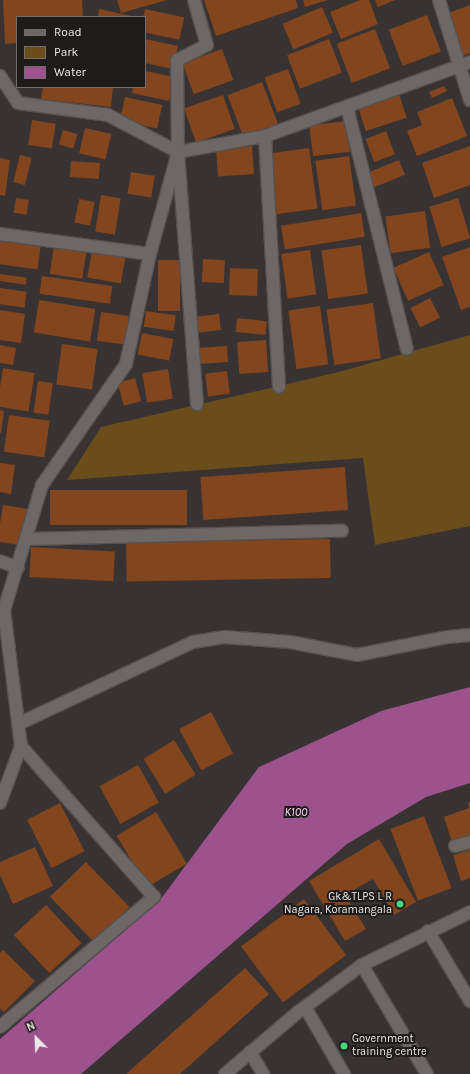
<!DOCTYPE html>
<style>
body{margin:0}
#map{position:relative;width:470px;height:1074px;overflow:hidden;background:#383332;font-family:Karla,sans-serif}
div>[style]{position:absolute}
.green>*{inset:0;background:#6b4c1b}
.water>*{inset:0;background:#9b528d}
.building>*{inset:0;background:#82451d;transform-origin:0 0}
.roads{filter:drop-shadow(1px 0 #555150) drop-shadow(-1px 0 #555150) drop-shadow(0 1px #555150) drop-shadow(0 -1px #555150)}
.minor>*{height:12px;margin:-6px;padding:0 6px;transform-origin:6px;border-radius:6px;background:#6d6766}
.dots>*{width:11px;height:11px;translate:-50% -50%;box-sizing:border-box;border:2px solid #1e1b1b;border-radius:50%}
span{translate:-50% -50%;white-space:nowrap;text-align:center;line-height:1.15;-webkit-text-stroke:4px #1e1b1b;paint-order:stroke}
.poi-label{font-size:11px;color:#ede9e9}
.right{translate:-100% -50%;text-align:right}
.left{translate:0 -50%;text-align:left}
.water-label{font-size:12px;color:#fcd3f2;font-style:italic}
.legend{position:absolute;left:16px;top:16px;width:130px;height:72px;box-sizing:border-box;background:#1e1b1b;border:1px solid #716d6d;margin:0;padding:5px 7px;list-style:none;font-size:12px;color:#ede9e9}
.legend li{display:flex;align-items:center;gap:8px;height:20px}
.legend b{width:20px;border:1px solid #716d6d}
.north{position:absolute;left:16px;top:1018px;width:40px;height:40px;-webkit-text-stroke:3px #1e1b1b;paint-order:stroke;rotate:336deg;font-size:11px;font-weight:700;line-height:16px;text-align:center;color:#ede9e9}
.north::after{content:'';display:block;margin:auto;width:14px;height:18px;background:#ede9e9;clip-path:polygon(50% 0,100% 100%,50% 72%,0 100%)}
</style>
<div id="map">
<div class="green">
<div style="clip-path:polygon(470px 335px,470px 526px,375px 545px,363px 458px,67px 480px,101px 427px,335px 373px)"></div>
</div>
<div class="water">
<div style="clip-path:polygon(470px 687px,470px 783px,426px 797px,347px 844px,81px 1074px,0 1074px,0 1039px,160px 900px,259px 767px,381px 711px)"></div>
</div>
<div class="building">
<div style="clip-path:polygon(3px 0,82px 0,83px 17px,17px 17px,17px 43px,5px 44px)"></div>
<div style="clip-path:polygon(117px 0,167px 0,121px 13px)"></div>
<div style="clip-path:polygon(204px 0,296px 0,298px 8px,216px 36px)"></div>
<div style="clip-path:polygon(303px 0,328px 0,305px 7px)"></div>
<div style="clip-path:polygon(360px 0,369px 0,378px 24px,341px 39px,330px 12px)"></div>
<div style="clip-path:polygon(375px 0,395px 0,378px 7px)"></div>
<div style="clip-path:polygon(470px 5px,470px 53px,462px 56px,446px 14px)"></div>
<div style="left:322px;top:7px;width:28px;height:43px;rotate:67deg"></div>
<div style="clip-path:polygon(99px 9px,132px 16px,132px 17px,98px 17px)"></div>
<div style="left:145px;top:9px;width:40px;height:23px;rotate:12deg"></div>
<div style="left:427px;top:15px;width:39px;height:41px;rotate:69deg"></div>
<div style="left:375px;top:29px;width:42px;height:41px;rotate:69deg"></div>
<div style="clip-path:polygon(145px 39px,178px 46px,173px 69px,145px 63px)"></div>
<div style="left:329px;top:39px;width:36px;height:45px;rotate:69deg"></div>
<div style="left:222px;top:49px;width:33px;height:42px;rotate:70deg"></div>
<div style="left:288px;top:69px;width:37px;height:25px;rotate:70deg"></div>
<div style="clip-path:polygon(145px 71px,175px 77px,169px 101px,132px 93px,133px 87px,145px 87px)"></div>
<div style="left:262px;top:82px;width:47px;height:37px;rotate:69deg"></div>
<div style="clip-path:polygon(444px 86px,447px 91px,432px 98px,429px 92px)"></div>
<div style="clip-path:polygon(43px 87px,113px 87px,111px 107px,41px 99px)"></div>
<div style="left:399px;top:94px;width:25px;height:43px;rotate:72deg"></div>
<div style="left:223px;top:95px;width:36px;height:41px;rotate:71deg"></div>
<div style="left:125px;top:97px;width:38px;height:24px;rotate:12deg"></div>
<div style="clip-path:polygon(452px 98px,467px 136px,417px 156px,407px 131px,422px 125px,417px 112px)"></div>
<div style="left:32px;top:120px;width:24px;height:25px;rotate:9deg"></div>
<div style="left:346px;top:121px;width:31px;height:37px;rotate:83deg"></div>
<div style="left:85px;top:128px;width:27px;height:26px;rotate:13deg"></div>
<div style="left:63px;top:130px;width:15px;height:15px;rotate:16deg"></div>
<div style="left:386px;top:131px;width:25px;height:22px;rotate:69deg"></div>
<div style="left:252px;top:146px;width:28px;height:36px;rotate:86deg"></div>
<div style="clip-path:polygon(470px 146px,470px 185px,434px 198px,422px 163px)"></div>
<div style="left:309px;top:148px;width:61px;height:42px;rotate:82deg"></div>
<div style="left:20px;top:155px;width:12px;height:28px;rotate:14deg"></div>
<div style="left:349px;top:156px;width:50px;height:34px;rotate:82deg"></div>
<div style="clip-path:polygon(0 158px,10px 160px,5px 196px,0 195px)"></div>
<div style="left:399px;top:160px;width:16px;height:35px;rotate:68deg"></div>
<div style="left:71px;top:161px;width:29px;height:16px;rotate:4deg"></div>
<div style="left:131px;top:172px;width:24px;height:22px;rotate:9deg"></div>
<div style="left:101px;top:195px;width:20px;height:37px;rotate:9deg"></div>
<div style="left:16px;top:198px;width:13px;height:15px;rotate:9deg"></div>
<div style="left:458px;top:198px;width:42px;height:30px;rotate:73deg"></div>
<div style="left:79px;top:199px;width:16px;height:24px;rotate:11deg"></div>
<div style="left:425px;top:211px;width:37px;height:40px;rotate:82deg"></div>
<div style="left:361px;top:213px;width:24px;height:81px;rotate:81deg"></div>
<div style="left:0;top:241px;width:41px;height:23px;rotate:8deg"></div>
<div style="left:361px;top:245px;width:49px;height:40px;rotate:82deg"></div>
<div style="left:54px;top:246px;width:33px;height:28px;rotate:9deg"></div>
<div style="clip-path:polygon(470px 247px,470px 307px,461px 310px,442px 257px)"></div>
<div style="left:310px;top:250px;width:45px;height:29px;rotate:82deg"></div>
<div style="left:92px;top:251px;width:34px;height:27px;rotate:10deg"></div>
<div style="left:429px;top:252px;width:36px;height:39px;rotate:66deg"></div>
<div style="left:203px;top:259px;width:22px;height:23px;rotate:3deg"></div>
<div style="left:158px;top:260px;width:22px;height:51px"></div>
<div style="left:230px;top:268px;width:28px;height:27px;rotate:2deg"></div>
<div style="left:0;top:274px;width:27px;height:7px;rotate:8deg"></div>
<div style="left:42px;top:276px;width:71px;height:18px;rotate:8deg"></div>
<div style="left:0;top:288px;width:27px;height:16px;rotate:8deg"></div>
<div style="left:430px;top:298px;width:22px;height:22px;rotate:63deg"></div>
<div style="left:39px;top:300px;width:57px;height:33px;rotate:9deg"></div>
<div style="left:373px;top:303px;width:56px;height:47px;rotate:82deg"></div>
<div style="left:320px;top:306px;width:59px;height:32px;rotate:82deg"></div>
<div style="clip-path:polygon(0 310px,25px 314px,21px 343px,0 340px)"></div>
<div style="left:146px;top:311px;width:30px;height:16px;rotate:8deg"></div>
<div style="left:101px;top:312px;width:28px;height:29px;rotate:8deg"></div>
<div style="left:219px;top:314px;width:16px;height:25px;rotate:83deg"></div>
<div style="left:237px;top:318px;width:30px;height:14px;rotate:6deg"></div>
<div style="left:142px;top:333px;width:32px;height:22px;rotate:11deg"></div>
<div style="left:266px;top:340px;width:32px;height:29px;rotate:86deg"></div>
<div style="left:62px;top:344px;width:36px;height:41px;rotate:8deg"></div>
<div style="clip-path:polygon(0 345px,16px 348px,13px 365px,0 363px)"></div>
<div style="left:227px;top:346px;width:16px;height:29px;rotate:86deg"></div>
<div style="left:3px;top:368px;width:32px;height:39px;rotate:9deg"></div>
<div style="left:168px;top:369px;width:30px;height:26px;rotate:81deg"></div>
<div style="left:227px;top:371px;width:23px;height:22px;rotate:83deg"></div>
<div style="left:135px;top:378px;width:24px;height:18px;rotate:75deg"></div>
<div style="left:38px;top:381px;width:15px;height:32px;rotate:8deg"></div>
<div style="clip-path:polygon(0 410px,4px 411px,1px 433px,0 433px)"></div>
<div style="left:9px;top:415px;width:41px;height:37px;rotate:8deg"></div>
<div style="clip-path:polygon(0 463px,15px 465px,11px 494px,0 492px)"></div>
<div style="left:345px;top:467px;width:43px;height:145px;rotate:86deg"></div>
<div style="left:50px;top:490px;width:137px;height:35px"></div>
<div style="left:3px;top:505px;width:25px;height:37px;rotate:9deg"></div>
<div style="left:330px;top:539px;width:39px;height:204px;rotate:89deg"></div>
<div style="left:31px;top:547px;width:84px;height:30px;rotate:3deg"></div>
<div style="left:211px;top:712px;width:47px;height:36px;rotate:62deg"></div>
<div style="left:174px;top:740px;width:41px;height:36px;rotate:58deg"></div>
<div style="left:138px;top:765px;width:43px;height:44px;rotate:61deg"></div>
<div style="clip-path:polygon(470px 802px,470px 837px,452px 842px,444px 817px,469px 808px,468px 803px)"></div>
<div style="left:60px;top:803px;width:54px;height:37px;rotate:63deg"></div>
<div style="left:156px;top:812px;width:60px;height:46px;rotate:59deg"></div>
<div style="left:424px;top:816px;width:77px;height:36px;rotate:69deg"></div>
<div style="clip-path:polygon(379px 839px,416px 902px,394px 915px,373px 879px,345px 895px,366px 929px,345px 941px,309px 881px)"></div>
<div style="clip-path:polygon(35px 847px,53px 886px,13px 904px,0 875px,0 862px)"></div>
<div style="clip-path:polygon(470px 850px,470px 878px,461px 881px,453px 855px)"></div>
<div style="left:86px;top:862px;width:63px;height:50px;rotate:46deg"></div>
<div style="left:304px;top:899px;width:70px;height:79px;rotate:53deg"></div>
<div style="left:46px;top:905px;width:52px;height:44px;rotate:47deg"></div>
<div style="clip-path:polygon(3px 950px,35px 981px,4px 1012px,0 1008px,0 953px)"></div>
<div style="clip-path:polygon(245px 968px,269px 994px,180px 1074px,126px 1074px)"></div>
</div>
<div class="roads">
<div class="minor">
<div style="left:194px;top:0;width:47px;rotate:73.9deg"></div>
<div style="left:207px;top:45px;width:34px;rotate:153deg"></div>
<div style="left:177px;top:60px;width:92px;rotate:89.4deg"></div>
<div style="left:178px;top:152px;width:253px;rotate:85.7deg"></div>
<div style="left:439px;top:0;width:105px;rotate:72.8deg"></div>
<div style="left:0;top:76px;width:32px;rotate:56deg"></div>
<div style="left:18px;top:103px;width:91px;rotate:7.6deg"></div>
<div style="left:108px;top:115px;width:79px;rotate:27.9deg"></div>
<div style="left:178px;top:152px;width:88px;rotate:-10.4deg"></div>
<div style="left:265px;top:136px;width:218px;rotate:-19.8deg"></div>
<div style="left:347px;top:107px;width:249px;rotate:76.1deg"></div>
<div style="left:265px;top:136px;width:251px;rotate:86.8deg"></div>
<div style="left:0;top:234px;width:151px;rotate:7.6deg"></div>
<div style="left:27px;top:539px;width:315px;rotate:-1.5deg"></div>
<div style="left:0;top:561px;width:19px;rotate:21deg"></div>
<div style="left:18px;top:724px;width:193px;rotate:-25.1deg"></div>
<div style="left:193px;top:642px;width:31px;rotate:-9deg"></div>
<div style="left:224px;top:637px;width:66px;rotate:4.3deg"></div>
<div style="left:290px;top:642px;width:68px;rotate:11deg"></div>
<div style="left:357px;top:655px;width:93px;rotate:-11.2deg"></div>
<div style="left:448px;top:637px;width:22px;rotate:-5deg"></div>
<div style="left:0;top:803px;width:61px;rotate:-69.8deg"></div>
<div style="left:21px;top:746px;width:137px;rotate:-97.1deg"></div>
<div style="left:4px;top:610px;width:131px;rotate:-73.1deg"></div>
<div style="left:42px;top:485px;width:147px;rotate:-55.2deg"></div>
<div style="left:126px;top:364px;width:113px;rotate:-77.7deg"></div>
<div style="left:150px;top:254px;width:106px;rotate:-74.6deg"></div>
<div style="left:455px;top:846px;width:16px;rotate:-15deg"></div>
<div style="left:428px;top:931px;width:82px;rotate:59deg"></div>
<div style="left:362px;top:965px;width:127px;rotate:59.2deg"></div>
<div style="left:305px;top:1007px;width:78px;rotate:59.8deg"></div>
<div style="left:0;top:1027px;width:202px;rotate:-40.2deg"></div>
<div style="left:154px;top:897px;width:201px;rotate:-131.4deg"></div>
<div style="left:250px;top:1052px;width:26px;rotate:59deg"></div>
<div style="left:225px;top:1074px;width:96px;rotate:-40.3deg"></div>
<div style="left:298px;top:1012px;width:79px;rotate:-36.3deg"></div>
<div style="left:362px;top:965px;width:120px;rotate:-26.1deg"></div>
</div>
</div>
<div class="dots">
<div style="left:400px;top:904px;background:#44d77b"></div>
<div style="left:344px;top:1046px;background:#44d77b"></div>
</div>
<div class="poi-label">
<span class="right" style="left:392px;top:904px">Gk&amp;TLPS L R<br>Nagara, Koramangala</span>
<span class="left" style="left:352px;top:1046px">Government<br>training centre</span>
</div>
<div class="water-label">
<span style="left:296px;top:813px">K100</span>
</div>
<ul class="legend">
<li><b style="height:5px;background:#6d6766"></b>Road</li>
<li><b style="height:11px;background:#6b4c1b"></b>Park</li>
<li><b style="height:11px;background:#9b528d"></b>Water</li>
</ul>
<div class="north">N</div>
</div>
